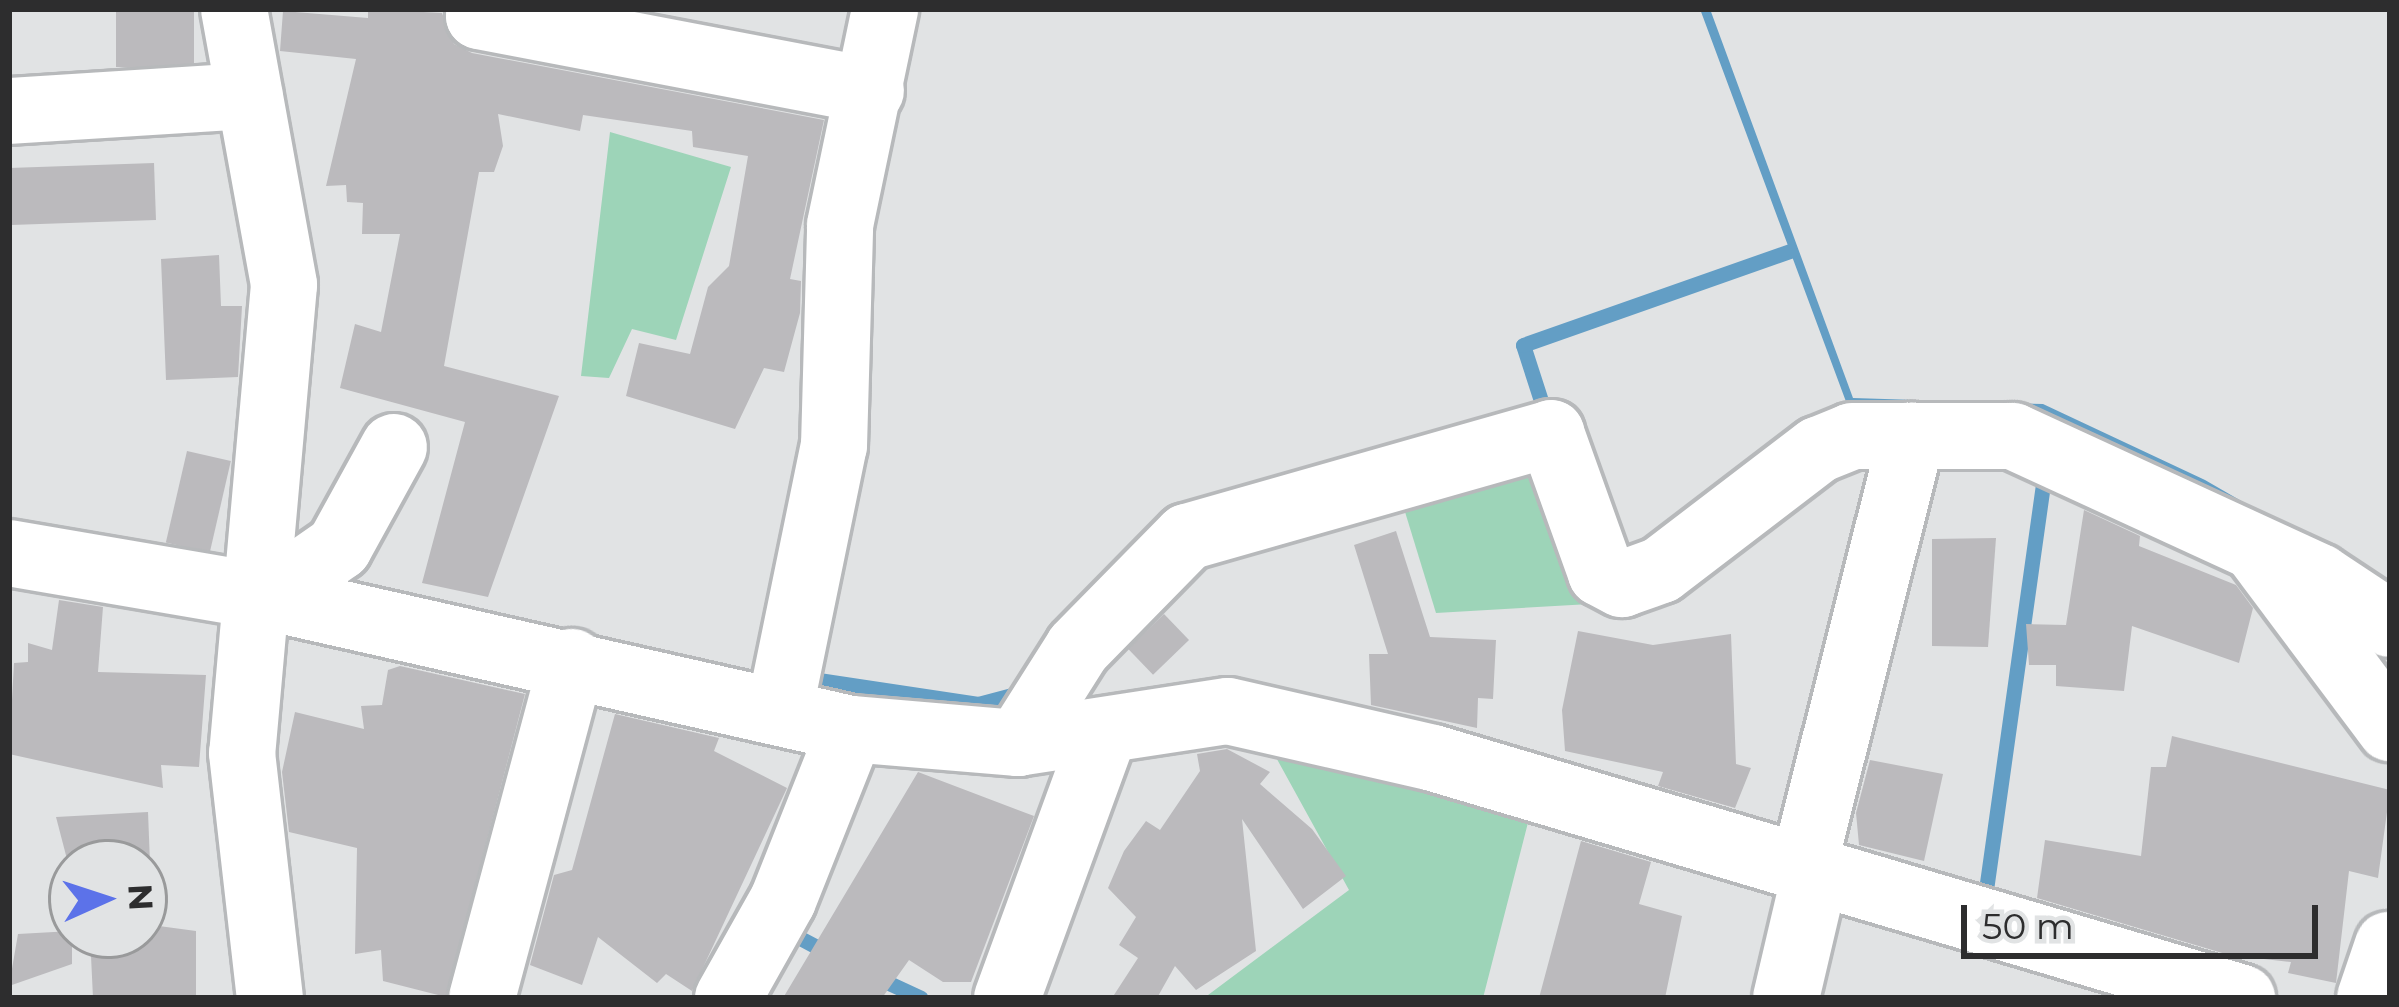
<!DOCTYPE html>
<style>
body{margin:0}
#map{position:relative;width:2399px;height:1007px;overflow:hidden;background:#e1e3e4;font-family:Montserrat,sans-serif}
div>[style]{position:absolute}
.green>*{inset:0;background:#9dd4b8}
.water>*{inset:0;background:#639ec5}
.stream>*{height:15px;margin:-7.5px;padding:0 7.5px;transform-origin:7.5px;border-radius:7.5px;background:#639ec5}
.building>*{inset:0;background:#bbbabd;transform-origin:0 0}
.roads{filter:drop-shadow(3px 0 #b7b9bb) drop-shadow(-3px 0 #b7b9bb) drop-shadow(0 3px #b7b9bb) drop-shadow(0 -3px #b7b9bb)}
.minor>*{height:66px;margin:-33px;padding:0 33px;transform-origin:33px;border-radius:33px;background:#fff}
span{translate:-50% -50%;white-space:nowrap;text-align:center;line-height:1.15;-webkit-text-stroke:9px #e1e3e4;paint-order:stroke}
.frame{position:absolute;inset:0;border:12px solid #2d2d2e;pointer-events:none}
.north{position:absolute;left:48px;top:839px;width:120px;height:120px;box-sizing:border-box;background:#e1e3e4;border:3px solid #999a9b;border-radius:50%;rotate:87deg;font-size:33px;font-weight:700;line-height:48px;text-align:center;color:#2d2d2e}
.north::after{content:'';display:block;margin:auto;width:42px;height:54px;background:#5c72e9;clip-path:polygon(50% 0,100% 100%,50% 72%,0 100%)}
.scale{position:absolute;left:1961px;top:905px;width:357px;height:54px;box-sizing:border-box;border:6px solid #2d2d2e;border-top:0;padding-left:15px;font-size:36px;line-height:42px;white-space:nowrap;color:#2d2d2e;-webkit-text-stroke:9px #e1e3e4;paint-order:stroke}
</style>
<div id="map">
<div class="green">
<div style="clip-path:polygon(610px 132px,731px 167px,676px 340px,632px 329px,609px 378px,581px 376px)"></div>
<div style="clip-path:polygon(1539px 455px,1590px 604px,1436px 613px,1398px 489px)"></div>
<div style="clip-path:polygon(1267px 741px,1532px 807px,1483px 998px,1204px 998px,1349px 890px)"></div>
</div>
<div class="water">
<div style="clip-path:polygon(1700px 9px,1710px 9px,1853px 398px,2043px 404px,2205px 480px,2390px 587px,2042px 413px,1848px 407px)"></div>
</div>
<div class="stream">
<div style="left:1534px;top:413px;width:10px;rotate:-17deg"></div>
<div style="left:1544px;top:410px;width:68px;rotate:-107.9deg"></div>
<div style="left:1523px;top:345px;width:283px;rotate:-19.4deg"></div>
<div style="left:805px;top:678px;width:175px;rotate:8.5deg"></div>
<div style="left:978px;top:704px;width:42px;rotate:-15deg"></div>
<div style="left:1985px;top:897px;width:425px;rotate:-82deg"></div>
<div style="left:783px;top:929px;width:53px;rotate:28deg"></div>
<div style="left:878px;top:978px;width:47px;rotate:24.9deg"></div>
</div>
<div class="building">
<div style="left:116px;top:9px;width:78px;height:58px"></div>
<div style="clip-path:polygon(368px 9px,442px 13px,454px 44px,472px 53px,824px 120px,790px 279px,801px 281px,800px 313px,784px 372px,764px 368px,735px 429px,626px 396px,639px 343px,690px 354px,708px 287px,729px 266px,748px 156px,693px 147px,692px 131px,583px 115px,580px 131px,498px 114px,503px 146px,494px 172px,479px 172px,444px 366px,559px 396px,488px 597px,422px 583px,465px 422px,340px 388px,355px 324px,381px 332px,400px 234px,362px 234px,363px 203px,347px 202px,346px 185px,326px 186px,356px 59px,280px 51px,283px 11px,368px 18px)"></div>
<div style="left:154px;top:163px;width:57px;height:145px;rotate:88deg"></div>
<div style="clip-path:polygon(219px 255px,221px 306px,242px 306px,238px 377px,166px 380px,161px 259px)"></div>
<div style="left:187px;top:451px;width:45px;height:94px;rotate:13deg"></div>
<div style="clip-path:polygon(2084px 510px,2140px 536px,2139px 546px,2236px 585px,2253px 608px,2239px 663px,2132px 626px,2124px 691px,2056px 686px,2056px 665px,2029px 665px,2026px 624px,2066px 625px)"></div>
<div style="clip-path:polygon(1396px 531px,1430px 637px,1496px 640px,1493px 699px,1478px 698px,1477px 728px,1371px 705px,1369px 654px,1388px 654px,1354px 545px)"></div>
<div style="clip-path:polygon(1996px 538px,1988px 647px,1932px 646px,1932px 539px)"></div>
<div style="clip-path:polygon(59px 600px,103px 607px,98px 672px,206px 675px,199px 767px,161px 765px,163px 788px,9px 754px,14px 663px,28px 662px,28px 643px,52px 650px)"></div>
<div style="left:1164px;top:614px;width:36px;height:50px;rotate:46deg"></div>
<div style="clip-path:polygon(1578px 631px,1653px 645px,1731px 634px,1736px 764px,1751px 768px,1735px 808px,1658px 786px,1663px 772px,1565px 751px,1562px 710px)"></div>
<div style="clip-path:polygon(400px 666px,525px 694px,446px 997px,383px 981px,381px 950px,355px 954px,357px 848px,289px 832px,282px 772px,295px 712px,364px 729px,361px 706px,382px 705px,388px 670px)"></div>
<div style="clip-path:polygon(615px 714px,719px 738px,714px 751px,787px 788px,692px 991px,666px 974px,657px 983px,598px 937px,582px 985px,530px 965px,554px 875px,572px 870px)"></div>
<div style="clip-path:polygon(2172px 736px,2390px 790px,2378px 878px,2349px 871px,2336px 983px,2288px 973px,2291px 962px,2229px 955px,2037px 898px,2045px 840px,2141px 856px,2151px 767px,2166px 767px)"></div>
<div style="clip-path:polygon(1227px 749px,1270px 772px,1260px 784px,1312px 829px,1346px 876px,1303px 909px,1242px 819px,1256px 951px,1196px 990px,1175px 966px,1157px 998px,1112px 998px,1138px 958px,1119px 945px,1136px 917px,1108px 888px,1124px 851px,1146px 821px,1160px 830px,1200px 771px,1197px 754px)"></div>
<div style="clip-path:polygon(1870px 760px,1943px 774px,1924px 861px,1859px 845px,1856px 813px)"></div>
<div style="clip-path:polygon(918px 772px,1034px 816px,971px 982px,943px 982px,909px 960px,882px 998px,783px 998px)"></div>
<div style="clip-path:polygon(148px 812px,150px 863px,68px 863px,56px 817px)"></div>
<div style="clip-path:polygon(1581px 841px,1651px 862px,1639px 904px,1682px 916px,1665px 998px,1539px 998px)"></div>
<div style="clip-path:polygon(144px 924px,196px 931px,196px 995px,93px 998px,90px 935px,144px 935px)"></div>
<div style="clip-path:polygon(72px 931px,72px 964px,9px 986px,18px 934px)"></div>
</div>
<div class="roads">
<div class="minor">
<div style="left:234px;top:9px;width:280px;rotate:79.7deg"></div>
<div style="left:284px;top:285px;width:470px;rotate:95.1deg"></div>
<div style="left:242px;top:753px;width:247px;rotate:83.5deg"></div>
<div style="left:480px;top:9px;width:7px;rotate:98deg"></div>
<div style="left:479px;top:16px;width:399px;rotate:10.8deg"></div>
<div style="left:9px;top:111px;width:241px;rotate:-3.6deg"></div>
<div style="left:2256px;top:549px;width:224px;rotate:53.2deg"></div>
<div style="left:9px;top:553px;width:262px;rotate:9.7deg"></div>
<div style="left:267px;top:597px;width:599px;rotate:12.74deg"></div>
<div style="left:851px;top:729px;width:168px;rotate:4.8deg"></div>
<div style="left:1018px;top:743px;width:212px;rotate:-8.7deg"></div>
<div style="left:1228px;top:711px;width:210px;rotate:12.9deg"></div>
<div style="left:1433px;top:758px;width:844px;rotate:16.52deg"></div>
<div style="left:267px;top:597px;width:88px;rotate:-34.8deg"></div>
<div style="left:339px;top:547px;width:114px;rotate:-61.2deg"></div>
<div style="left:780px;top:708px;width:268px;rotate:-78.4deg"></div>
<div style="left:834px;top:446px;width:221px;rotate:-88.4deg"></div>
<div style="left:840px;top:225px;width:221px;rotate:-78.2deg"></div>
<div style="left:1018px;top:743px;width:112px;rotate:-57.7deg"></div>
<div style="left:1078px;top:648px;width:156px;rotate:-45.5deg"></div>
<div style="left:1187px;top:537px;width:379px;rotate:-15.9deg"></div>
<div style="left:1551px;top:433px;width:149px;rotate:70.3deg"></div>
<div style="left:1601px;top:573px;width:24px;rotate:28deg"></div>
<div style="left:1622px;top:584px;width:41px;rotate:-19.7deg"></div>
<div style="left:1661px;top:570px;width:198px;rotate:-37.4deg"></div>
<div style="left:1818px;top:450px;width:37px;rotate:-22deg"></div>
<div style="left:1852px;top:436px;width:161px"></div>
<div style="left:2013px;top:436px;width:337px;rotate:24.7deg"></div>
<div style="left:2319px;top:577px;width:85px;rotate:33.5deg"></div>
<div style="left:1803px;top:869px;width:447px;rotate:-75.9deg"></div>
<div style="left:482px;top:998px;width:348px;rotate:-75deg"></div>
<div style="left:728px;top:998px;width:112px;rotate:-60.7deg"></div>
<div style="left:783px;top:900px;width:184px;rotate:-68.3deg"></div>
<div style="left:1007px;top:998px;width:285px;rotate:-69.9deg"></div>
<div style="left:1786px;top:998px;width:127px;rotate:-76.8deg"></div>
<div style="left:2370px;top:998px;width:56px;rotate:-71.2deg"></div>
</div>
</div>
<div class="frame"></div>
<div class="north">N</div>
<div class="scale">50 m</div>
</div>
